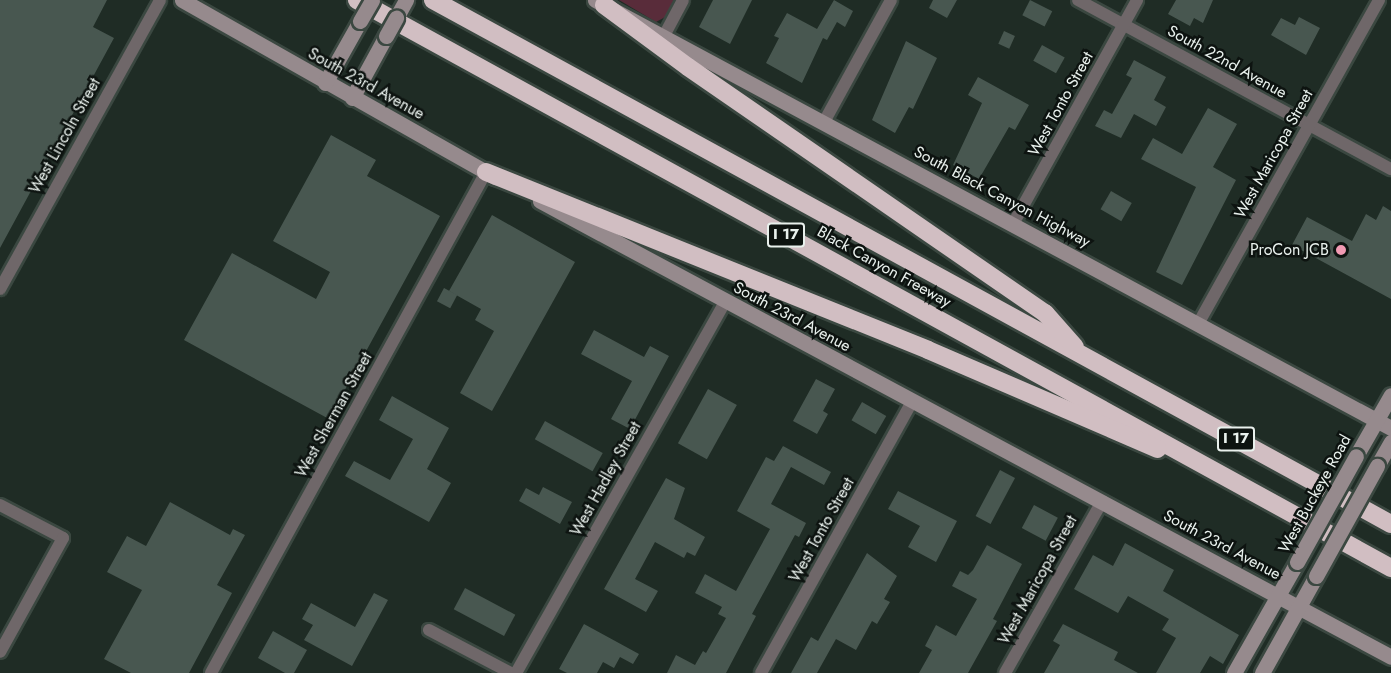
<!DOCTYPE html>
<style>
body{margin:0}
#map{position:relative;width:1391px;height:673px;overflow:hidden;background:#1f2c25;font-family:Jost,sans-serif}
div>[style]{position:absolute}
.green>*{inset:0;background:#592c3a}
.building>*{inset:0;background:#485750;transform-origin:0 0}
.roads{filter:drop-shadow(2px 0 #3b4841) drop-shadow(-2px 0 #3b4841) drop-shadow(0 2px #3b4841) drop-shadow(0 -2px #3b4841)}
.minor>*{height:12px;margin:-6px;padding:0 6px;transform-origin:6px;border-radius:6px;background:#6f6769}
.secondary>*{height:15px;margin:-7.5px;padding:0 7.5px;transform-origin:7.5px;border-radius:7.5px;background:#968a8d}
.motorway>*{height:18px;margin:-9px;padding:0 9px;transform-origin:9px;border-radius:9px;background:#d1bec2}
.bridges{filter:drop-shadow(2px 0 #3b4841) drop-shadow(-2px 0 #3b4841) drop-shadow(0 2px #3b4841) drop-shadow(0 -2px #3b4841)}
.secondary-bridge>*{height:15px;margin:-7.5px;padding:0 7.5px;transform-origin:7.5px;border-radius:7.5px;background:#968a8d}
.dots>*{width:16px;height:16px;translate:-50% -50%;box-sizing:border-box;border:3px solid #0d1310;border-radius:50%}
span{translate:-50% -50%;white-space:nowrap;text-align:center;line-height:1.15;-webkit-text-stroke:5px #0d1310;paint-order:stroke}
.shield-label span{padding:2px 4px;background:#0d1310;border:2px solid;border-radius:4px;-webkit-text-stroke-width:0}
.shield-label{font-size:15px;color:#e9f1ed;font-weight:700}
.street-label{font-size:16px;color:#e9f1ed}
.poi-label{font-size:16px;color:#e9f1ed}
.right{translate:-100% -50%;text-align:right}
</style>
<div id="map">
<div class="green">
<div style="clip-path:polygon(619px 0,677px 0,667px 16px,656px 22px)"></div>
</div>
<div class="building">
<div style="clip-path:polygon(0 0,107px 0,93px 27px,114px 38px,0 248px)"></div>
<div style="clip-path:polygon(713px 0,752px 0,730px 44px,699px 27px)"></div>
<div style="clip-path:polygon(834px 0,853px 11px,845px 27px,837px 22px,827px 40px,823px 38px,802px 83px,766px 63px,779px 38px,774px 36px,787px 13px,817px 29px)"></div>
<div style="clip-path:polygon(933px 0,957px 0,947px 18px,929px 8px)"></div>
<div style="left:1030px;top:0;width:25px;height:17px;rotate:27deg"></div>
<div style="clip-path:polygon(1176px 0,1213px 0,1203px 23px,1194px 18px,1190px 26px,1168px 14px)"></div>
<div style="clip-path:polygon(1299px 17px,1320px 28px,1306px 55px,1271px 35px,1281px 18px,1295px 25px)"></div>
<div style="left:1004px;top:31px;width:12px;height:14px;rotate:24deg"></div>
<div style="clip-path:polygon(906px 41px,937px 58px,913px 109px,909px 107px,895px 133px,872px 120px)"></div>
<div style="left:1042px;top:45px;width:26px;height:18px;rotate:29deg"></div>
<div style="clip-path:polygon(1134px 60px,1166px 77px,1154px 100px,1166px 107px,1156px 126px,1134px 114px,1121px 138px,1095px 126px,1104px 110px,1112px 114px,1132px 78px,1126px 75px)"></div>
<div style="clip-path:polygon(978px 77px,1029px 105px,1015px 130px,1009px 127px,979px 179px,953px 165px,982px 103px,968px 95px)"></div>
<div style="clip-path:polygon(1208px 108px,1237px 124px,1213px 167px,1236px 180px,1182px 285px,1156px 272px,1196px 187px,1141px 159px,1153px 138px,1182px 154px)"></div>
<div style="clip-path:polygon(331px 135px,376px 160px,367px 176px,440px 216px,329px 419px,184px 340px,232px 253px,316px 299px,330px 272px,273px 241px)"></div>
<div style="left:1111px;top:191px;width:24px;height:21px;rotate:30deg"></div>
<div style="clip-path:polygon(1383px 206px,1391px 211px,1391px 299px,1292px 245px,1307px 217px,1352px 241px,1366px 214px,1376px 220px)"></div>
<div style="clip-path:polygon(492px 215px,575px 262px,492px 411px,460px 393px,494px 331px,475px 320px,481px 309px,449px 291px)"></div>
<div style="left:444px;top:288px;width:15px;height:15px;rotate:28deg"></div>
<div style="clip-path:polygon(594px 330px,644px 357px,650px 346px,669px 356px,630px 429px,611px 419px,632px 381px,581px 354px)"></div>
<div style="clip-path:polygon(816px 379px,835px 389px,823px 411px,828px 414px,817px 434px,793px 421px)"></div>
<div style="left:708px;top:389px;width:33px;height:62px;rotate:29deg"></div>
<div style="clip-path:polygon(392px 396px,449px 428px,427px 469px,451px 483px,429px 522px,345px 476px,354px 461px,390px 480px,413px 439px,379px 420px)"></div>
<div style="left:862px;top:402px;width:28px;height:21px;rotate:30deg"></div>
<div style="left:545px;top:421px;width:66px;height:21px;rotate:29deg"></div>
<div style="clip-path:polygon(783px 446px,831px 472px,824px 485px,791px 467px,771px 504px,806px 523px,799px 537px,795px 535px,752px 614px,756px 616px,726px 673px,667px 673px,676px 655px,695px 665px,703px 651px,706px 653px,726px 618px,718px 614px,722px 607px,695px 593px,705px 574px,736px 591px,770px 529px,737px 511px,766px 457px,774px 461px)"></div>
<div style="left:1000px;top:470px;width:17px;height:52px;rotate:28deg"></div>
<div style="clip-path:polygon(666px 478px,685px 488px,674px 519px,705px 537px,695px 556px,687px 552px,684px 558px,655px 542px,635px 579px,658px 591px,646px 612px,604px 589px)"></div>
<div style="clip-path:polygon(543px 487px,572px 502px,560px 524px,519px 501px,526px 488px,539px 495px)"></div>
<div style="clip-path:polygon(898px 491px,957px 521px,936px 562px,908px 547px,920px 526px,888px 509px)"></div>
<div style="clip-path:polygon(170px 502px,230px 535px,233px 529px,245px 535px,217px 585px,232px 593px,189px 673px,131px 673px,104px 659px,142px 590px,107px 572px,127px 536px,146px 546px)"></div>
<div style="left:1034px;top:505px;width:27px;height:26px;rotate:28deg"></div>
<div style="clip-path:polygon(1125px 543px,1174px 570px,1163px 591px,1239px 635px,1223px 664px,1210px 656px,1200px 673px,1156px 673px,1176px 638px,1162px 630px,1169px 619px,1128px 596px,1118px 613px,1074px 589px,1093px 555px,1113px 566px)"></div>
<div style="clip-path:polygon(987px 545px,1022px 564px,993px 619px,997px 621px,968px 673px,919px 673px,932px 650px,925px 646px,936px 625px,956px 636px,977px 599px,952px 586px,960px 571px,968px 575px,973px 570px)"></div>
<div style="clip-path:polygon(867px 553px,897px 576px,884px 599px,890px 602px,877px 624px,872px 621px,856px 650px,836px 639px,817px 673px,791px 673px,811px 637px,818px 641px)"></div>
<div style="left:465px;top:588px;width:57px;height:24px;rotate:28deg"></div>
<div style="clip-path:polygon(374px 593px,388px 600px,352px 666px,304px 640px,313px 625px,302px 619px,311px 603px,355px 627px)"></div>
<div style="clip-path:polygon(584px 624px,639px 654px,633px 664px,620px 657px,614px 668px,603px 662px,597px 673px,567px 673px,559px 669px)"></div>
<div style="clip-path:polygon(1063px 624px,1118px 652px,1114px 660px,1138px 673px,1044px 673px,1060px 645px,1053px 641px)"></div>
<div style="clip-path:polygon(273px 631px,307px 650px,294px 673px,285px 673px,258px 658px)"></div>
</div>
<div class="roads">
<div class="minor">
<div style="left:1078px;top:0;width:356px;rotate:28.4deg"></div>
<div style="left:665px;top:34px;width:38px;rotate:-62deg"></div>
<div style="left:824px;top:122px;width:139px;rotate:-61.2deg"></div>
<div style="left:1013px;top:224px;width:256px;rotate:-61deg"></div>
<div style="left:0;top:289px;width:330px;rotate:-61deg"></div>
<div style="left:1198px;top:324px;width:371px;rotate:-60.8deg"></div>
<div style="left:0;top:505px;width:71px;rotate:27.6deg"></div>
<div style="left:63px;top:538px;width:130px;rotate:118.9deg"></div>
<div style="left:429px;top:630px;width:93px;rotate:27.7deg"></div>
<div style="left:211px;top:673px;width:572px;rotate:-61.24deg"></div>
<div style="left:516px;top:673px;width:426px;rotate:-60.6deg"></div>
<div style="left:761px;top:673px;width:310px;rotate:-60.9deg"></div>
<div style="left:1005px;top:673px;width:195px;rotate:-60.5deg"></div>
</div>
<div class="secondary">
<div style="left:182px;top:0;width:360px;rotate:29.5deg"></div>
<div style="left:595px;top:0;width:904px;rotate:28.27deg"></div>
<div style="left:396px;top:18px;width:21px;rotate:-61deg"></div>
<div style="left:325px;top:83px;width:71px;rotate:-60.6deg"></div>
<div style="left:352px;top:98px;width:71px;rotate:-61.3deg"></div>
<div style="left:540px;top:201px;width:965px;rotate:28.18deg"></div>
<div style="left:1356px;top:456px;width:70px;rotate:-60.2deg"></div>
<div style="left:1377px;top:466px;width:28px;rotate:-60deg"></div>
<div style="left:1234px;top:673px;width:128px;rotate:-60.4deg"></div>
<div style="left:1262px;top:673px;width:111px;rotate:-60.9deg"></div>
</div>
<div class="motorway">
<div style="left:357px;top:0;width:1180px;rotate:28.78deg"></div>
<div style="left:433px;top:0;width:1092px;rotate:28.68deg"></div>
<div style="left:604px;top:5px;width:104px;rotate:36.4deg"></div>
<div style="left:688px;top:67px;width:434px;rotate:34.6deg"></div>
<div style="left:1045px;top:313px;width:45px;rotate:48.6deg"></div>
<div style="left:486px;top:172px;width:476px;rotate:21.9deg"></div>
<div style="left:928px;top:350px;width:250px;rotate:23.3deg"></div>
</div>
</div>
<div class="bridges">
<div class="secondary-bridge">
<div style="left:360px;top:21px;width:24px;rotate:-60deg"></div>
<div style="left:386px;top:36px;width:21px;rotate:-61deg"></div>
<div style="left:1297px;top:562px;width:121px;rotate:-60.9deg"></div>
<div style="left:1316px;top:576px;width:126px;rotate:-61deg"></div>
</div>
</div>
<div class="dots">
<div style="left:1341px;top:250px;background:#f19ab3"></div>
</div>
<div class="shield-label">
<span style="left:786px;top:235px">I 17</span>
<span style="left:1236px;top:439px">I 17</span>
</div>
<div class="street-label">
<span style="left:1227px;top:62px;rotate:29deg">South 22nd Avenue</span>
<span style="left:366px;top:84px;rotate:29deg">South 23rd Avenue</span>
<span style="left:1061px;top:104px;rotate:-61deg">West Tonto Street</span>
<span style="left:65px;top:136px;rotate:-61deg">West Lincoln Street</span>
<span style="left:1274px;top:154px;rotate:-61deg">West Maricopa Street</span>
<span style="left:1002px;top:197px;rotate:28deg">South Black Canyon Highway</span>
<span style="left:884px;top:267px;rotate:29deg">Black Canyon Freeway</span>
<span style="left:792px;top:317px;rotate:28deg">South 23rd Avenue</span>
<span style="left:334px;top:415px;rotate:-61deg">West Sherman Street</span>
<span style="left:606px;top:479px;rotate:-61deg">West Hadley Street</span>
<span style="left:1315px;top:494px;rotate:-61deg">West Buckeye Road</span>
<span style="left:822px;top:530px;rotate:-61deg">West Tonto Street</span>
<span style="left:1222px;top:545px;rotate:28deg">South 23rd Avenue</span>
<span style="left:1038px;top:580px;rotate:-61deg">West Maricopa Street</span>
</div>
<div class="poi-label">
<span class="right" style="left:1329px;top:250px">ProCon JCB</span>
</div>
</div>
